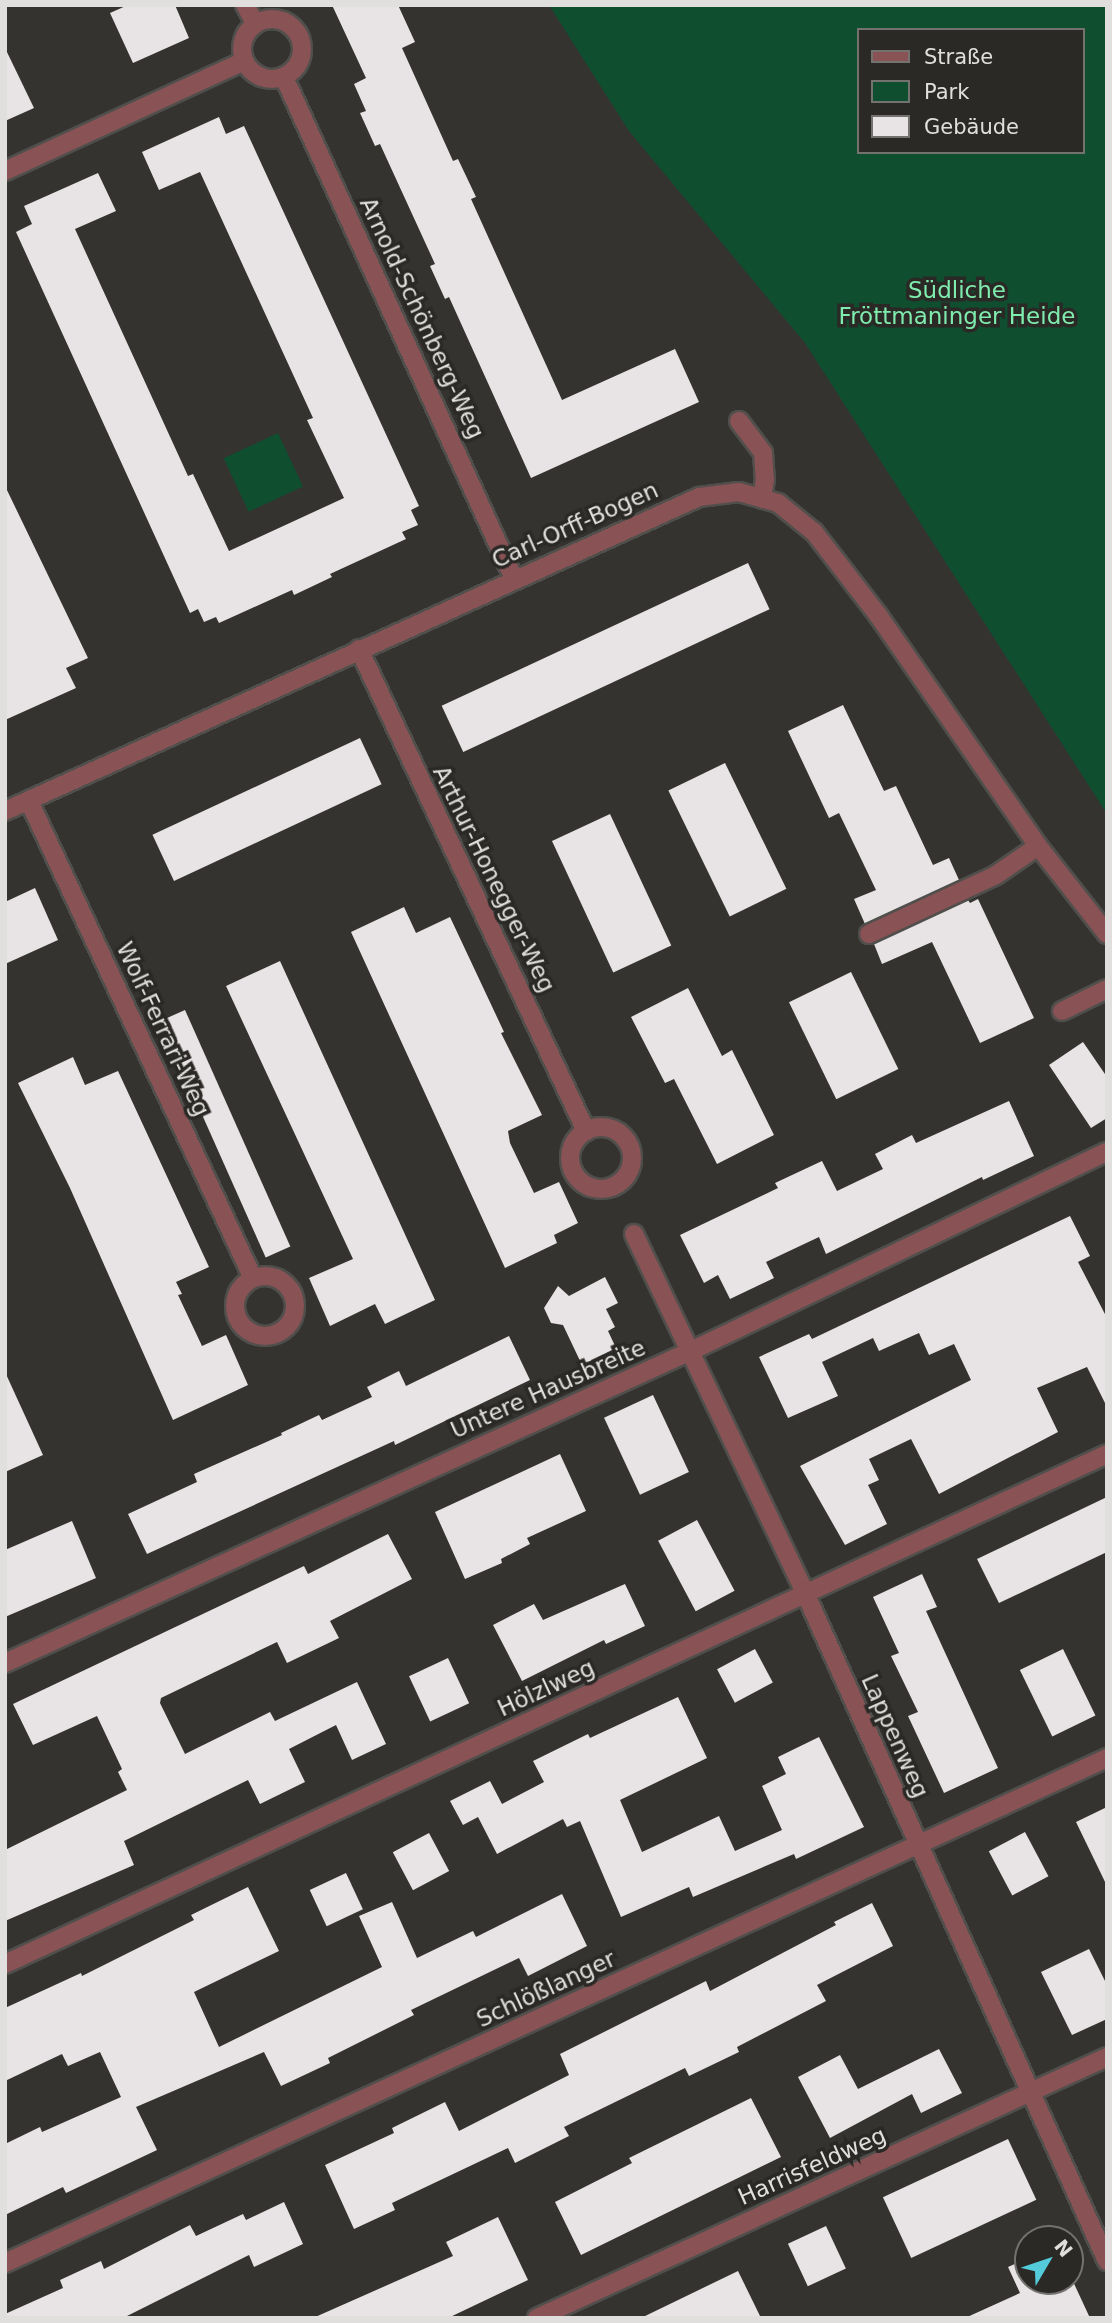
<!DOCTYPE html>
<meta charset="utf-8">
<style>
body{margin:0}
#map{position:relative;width:1112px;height:2323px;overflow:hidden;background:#343330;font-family:"DejaVu Sans",sans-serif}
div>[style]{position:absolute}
.green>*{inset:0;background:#0f4f30;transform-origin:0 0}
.building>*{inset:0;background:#e8e4e5;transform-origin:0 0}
.roads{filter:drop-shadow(2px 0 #504f4c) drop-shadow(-2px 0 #504f4c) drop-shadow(0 2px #504f4c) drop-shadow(0 -2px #504f4c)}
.minor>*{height:18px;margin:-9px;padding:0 9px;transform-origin:9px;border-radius:9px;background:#895255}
.minor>.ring{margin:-9px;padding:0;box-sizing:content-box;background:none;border:18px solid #895255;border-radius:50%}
span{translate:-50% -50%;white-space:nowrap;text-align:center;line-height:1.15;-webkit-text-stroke:7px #2a2926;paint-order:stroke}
.park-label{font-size:23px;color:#7fecae}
.street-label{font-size:23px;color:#e0dfdd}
.frame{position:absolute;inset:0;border:7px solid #e0dfdd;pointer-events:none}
.legend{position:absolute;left:857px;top:28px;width:228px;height:126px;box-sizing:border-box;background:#2a2926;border:2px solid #73726f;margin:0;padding:9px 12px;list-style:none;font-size:21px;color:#e0dfdd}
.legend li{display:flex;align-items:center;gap:14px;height:35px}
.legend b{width:35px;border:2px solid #73726f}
.north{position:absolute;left:1014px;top:2225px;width:70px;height:70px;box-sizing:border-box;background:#2a2926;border:2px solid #73726f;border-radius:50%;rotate:51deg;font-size:19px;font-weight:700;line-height:28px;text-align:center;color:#e0dfdd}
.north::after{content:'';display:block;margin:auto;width:24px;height:32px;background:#53cbda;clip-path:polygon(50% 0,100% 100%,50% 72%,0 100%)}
</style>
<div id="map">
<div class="green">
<div style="clip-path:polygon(evenodd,549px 5px,1107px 5px,1107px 814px,805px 343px,629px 131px,549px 5px,858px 30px,1082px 30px,1082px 152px,858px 152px,858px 30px)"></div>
<div style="left:278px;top:433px;width:59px;height:60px;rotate:65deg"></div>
</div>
<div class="building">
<div style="clip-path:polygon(128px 5px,175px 5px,189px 38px,133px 63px,110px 13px)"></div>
<div style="clip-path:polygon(332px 5px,398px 5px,415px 42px,402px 48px,453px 161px,458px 159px,476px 197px,471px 199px,562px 400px,675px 349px,699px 402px,531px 478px,449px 297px,445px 299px,430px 266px,435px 264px,380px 144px,375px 146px,360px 113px,366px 111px,354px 84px,366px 78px)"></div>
<div style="clip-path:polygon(5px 48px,34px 108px,5px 121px)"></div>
<div style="clip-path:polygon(219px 117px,226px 134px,244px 126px,419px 506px,411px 510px,418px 525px,402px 532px,406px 539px,330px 574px,332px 577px,294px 595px,292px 590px,219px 623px,216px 617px,204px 622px,198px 609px,190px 613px,16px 232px,32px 224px,24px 206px,98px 173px,116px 211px,75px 229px,188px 476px,193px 474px,229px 551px,344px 498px,307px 420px,313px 418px,200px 172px,159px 190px,142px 152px)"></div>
<div style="clip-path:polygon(5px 486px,88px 658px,66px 668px,76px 688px,5px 720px)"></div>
<div style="left:748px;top:563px;width:51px;height:338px;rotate:65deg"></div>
<div style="clip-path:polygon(843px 705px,884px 791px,896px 786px,933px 865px,949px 858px,959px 880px,865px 924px,854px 899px,876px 890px,839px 813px,829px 818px,788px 731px)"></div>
<div style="left:360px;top:738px;width:51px;height:229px;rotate:65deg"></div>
<div style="left:725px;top:763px;width:140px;height:63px;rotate:64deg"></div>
<div style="left:610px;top:814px;width:145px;height:64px;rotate:65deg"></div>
<div style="clip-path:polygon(35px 888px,58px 940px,5px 964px,5px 902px)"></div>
<div style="clip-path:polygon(978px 899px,1034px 1018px,980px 1043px,932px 942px,882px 964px,874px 944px,968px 900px,970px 903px)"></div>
<div style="clip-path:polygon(404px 907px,416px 933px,450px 917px,504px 1032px,501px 1033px,542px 1115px,508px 1131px,510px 1143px,534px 1193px,559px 1182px,578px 1223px,554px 1235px,557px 1243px,505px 1268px,351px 932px)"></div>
<div style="clip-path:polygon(280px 961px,435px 1300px,385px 1324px,375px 1304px,330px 1326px,309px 1278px,353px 1259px,226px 986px)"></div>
<div style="left:851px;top:972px;width:108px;height:69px;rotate:64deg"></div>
<div style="clip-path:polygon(688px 988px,722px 1056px,732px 1050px,774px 1135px,717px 1164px,674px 1079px,665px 1083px,631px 1017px)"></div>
<div style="left:185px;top:1010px;width:259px;height:27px;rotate:66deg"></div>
<div style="clip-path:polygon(1083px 1042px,1107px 1077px,1107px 1118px,1091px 1128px,1049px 1065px)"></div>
<div style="clip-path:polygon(73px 1057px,85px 1085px,118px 1071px,209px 1267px,176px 1282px,182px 1294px,178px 1295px,202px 1346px,226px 1335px,248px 1385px,173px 1420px,70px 1188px,18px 1083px)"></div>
<div style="clip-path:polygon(1009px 1101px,1034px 1156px,983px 1180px,982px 1177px,826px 1254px,819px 1237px,766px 1262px,774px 1278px,730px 1299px,718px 1275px,704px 1283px,680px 1235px,778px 1188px,775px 1183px,822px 1161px,837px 1191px,883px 1169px,875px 1154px,912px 1135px,916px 1143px)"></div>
<div style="clip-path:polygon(1070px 1216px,1090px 1256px,1078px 1262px,1107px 1318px,1107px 1407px,1087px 1367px,1037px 1388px,1058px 1432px,939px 1494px,911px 1439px,869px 1459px,879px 1480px,868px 1485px,887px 1524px,845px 1545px,800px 1466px,971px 1380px,954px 1344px,929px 1355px,919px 1333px,879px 1351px,873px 1338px,822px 1362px,838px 1396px,788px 1418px,759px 1357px,809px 1334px,812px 1339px)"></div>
<div style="clip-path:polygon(605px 1277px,618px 1303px,606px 1309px,615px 1327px,608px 1331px,616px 1348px,582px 1365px,563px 1325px,551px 1323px,544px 1308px,558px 1286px,569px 1296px)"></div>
<div style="clip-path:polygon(509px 1336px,530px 1380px,395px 1445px,394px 1441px,147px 1554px,128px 1514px,197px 1482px,194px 1474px,282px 1435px,281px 1433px,319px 1415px,322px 1420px,372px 1397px,367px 1387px,399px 1371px,406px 1386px)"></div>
<div style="clip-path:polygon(5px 1372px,43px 1455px,5px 1472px)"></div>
<div style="left:653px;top:1395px;width:85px;height:54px;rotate:65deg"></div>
<div style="clip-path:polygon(560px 1454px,586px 1511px,527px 1538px,530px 1544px,501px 1559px,502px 1563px,465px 1579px,435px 1512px)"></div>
<div style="clip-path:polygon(1107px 1497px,1107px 1552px,999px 1603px,977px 1559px)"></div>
<div style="left:697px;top:1520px;width:80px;height:44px;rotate:62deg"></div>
<div style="clip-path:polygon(72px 1521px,96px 1578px,5px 1617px,5px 1550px)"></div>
<div style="clip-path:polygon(388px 1534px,412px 1579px,330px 1621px,339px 1638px,287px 1663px,277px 1642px,161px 1698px,160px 1703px,185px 1754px,270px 1712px,275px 1721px,357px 1682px,386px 1744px,352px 1760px,336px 1725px,289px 1749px,305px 1782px,260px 1804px,248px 1780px,124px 1841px,134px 1865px,5px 1921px,5px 1850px,127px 1790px,118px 1772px,122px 1769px,97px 1716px,33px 1745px,13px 1704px,304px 1566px,308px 1574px)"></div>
<div style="clip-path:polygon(922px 1574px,937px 1607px,926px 1611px,998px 1768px,944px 1793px,908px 1716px,918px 1712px,891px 1656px,899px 1653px,873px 1597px)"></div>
<div style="clip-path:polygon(625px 1584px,645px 1626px,606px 1644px,604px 1640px,522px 1681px,493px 1625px,534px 1604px,543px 1620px)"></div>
<div style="left:755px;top:1649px;width:38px;height:43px;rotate:62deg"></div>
<div style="left:1063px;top:1649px;width:74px;height:48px;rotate:64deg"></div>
<div style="left:448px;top:1658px;width:50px;height:43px;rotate:65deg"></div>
<div style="clip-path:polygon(678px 1697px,707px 1758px,620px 1800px,642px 1852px,719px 1816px,735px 1851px,782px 1830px,762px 1786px,786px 1774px,778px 1757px,819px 1737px,864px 1827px,796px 1859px,794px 1854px,693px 1897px,689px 1887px,621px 1917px,580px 1821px,567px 1827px,563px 1819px,497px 1854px,478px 1817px,463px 1825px,450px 1801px,490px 1781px,502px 1804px,544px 1782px,533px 1761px,588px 1734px,590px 1738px)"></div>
<div style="clip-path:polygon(1107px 1807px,1107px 1886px,1076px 1822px)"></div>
<div style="left:1025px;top:1832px;width:50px;height:41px;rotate:62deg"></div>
<div style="left:429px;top:1833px;width:43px;height:41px;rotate:62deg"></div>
<div style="left:346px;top:1873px;width:40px;height:40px;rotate:65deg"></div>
<div style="clip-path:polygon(248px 1887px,279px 1951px,194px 1992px,219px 2047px,382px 1967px,359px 1916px,392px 1902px,417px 1958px,473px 1931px,476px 1937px,562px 1894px,587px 1946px,528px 1976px,519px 1958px,411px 2010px,414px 2015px,328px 2058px,330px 2063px,281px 2086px,264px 2052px,136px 2107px,157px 2150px,66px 2193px,63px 2187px,5px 2215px,5px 2144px,40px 2127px,42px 2132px,121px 2097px,100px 2052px,68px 2066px,62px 2054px,5px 2081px,5px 2008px,81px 1973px,82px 1976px,194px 1920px,191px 1915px)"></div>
<div style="clip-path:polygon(872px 1903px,893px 1946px,817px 1985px,826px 2001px,737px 2047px,739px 2052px,689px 2076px,685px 2068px,564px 2127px,569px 2136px,515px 2163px,508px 2148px,392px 2203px,395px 2210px,354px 2229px,325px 2165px,394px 2133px,392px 2128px,445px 2102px,459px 2131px,569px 2075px,560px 2054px,706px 1981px,710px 1991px,836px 1925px,834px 1922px)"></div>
<div style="clip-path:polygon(1089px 1949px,1107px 1985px,1107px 2019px,1072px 2035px,1041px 1972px)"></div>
<div style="clip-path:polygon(939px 2049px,962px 2093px,921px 2113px,912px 2094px,830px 2138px,798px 2077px,840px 2055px,858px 2089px)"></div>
<div style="clip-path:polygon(751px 2098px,781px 2157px,581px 2255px,555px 2202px,632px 2163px,629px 2158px)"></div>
<div style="left:1008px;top:2139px;width:67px;height:138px;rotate:65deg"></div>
<div style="clip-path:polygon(284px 2202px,303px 2244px,254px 2267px,249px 2255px,123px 2318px,5px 2318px,5px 2314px,63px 2288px,60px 2280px,101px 2261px,104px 2269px,190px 2225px,196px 2236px,243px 2214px,246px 2220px)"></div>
<div style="clip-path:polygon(498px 2217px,528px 2280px,448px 2318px,313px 2318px,453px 2256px,446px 2242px)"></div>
<div style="left:826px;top:2226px;width:47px;height:42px;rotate:65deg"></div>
<div style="clip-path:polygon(1028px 2258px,1028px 2281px,1070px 2281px,1070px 2275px,1090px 2318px,965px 2318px,1020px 2293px,1008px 2267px)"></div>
<div style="clip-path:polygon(738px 2271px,761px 2318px,641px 2318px,707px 2286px)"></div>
</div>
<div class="roads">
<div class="minor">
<div style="left:245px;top:5px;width:21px;rotate:61deg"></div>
<div class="ring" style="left:242px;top:19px;width:42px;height:42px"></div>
<div style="left:284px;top:77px;width:552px;rotate:65.38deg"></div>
<div style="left:5px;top:171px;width:263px;rotate:-24.7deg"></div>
<div style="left:739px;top:421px;width:40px;rotate:53deg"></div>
<div style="left:763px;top:453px;width:26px;rotate:86deg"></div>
<div style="left:765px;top:479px;width:20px;rotate:99deg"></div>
<div style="left:359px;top:649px;width:533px;rotate:64.78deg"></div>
<div style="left:29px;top:801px;width:527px;rotate:64.85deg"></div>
<div style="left:5px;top:811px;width:762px;rotate:-24.34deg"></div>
<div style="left:699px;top:497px;width:40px;rotate:-7.1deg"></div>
<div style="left:739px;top:492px;width:41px;rotate:15.8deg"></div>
<div style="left:778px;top:503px;width:46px;rotate:38.9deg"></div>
<div style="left:814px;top:532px;width:105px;rotate:52.4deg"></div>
<div style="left:878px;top:615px;width:281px;rotate:55.3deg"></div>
<div style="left:1038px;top:846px;width:112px;rotate:51.9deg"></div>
<div style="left:869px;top:934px;width:140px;rotate:-24.9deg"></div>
<div style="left:996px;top:875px;width:51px;rotate:-34.6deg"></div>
<div style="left:1062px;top:1011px;width:50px;rotate:-26.1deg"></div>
<div class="ring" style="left:570px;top:1127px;width:44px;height:44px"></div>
<div style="left:634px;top:1234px;width:400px;rotate:64.5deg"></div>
<div style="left:806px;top:1595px;width:731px;rotate:65.68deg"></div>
<div class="ring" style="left:235px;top:1276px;width:42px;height:42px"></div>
<div style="left:5px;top:1663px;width:754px;rotate:-24.46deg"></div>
<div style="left:691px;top:1351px;width:461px;rotate:-25.6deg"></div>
<div style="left:5px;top:1964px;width:1214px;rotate:-24.83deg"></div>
<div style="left:5px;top:2263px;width:1212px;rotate:-24.62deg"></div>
<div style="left:537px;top:2318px;width:627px;rotate:-24.6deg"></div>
</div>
</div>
<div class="park-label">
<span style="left:957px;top:303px">Südliche<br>Fröttmaninger Heide</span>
</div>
<div class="street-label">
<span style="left:422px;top:318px;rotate:65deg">Arnold-Schönberg-Weg</span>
<span style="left:575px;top:525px;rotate:-24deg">Carl-Orff-Bogen</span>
<span style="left:494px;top:879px;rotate:64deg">Arthur-Honegger-Weg</span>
<span style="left:163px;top:1029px;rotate:65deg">Wolf-Ferrari-Weg</span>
<span style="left:548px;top:1389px;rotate:-24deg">Untere Hausbreite</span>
<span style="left:546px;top:1688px;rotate:-25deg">Hölzlweg</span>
<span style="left:895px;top:1736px;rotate:66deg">Lappenweg</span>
<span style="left:546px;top:1989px;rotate:-25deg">Schlößlanger</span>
<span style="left:812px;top:2166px;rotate:-24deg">Harrisfeldweg</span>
</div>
<div class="frame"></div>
<ul class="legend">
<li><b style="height:9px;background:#895255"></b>Straße</li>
<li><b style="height:19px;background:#0f4f30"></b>Park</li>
<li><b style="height:19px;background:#e8e4e5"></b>Gebäude</li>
</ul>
<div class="north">N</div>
</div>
